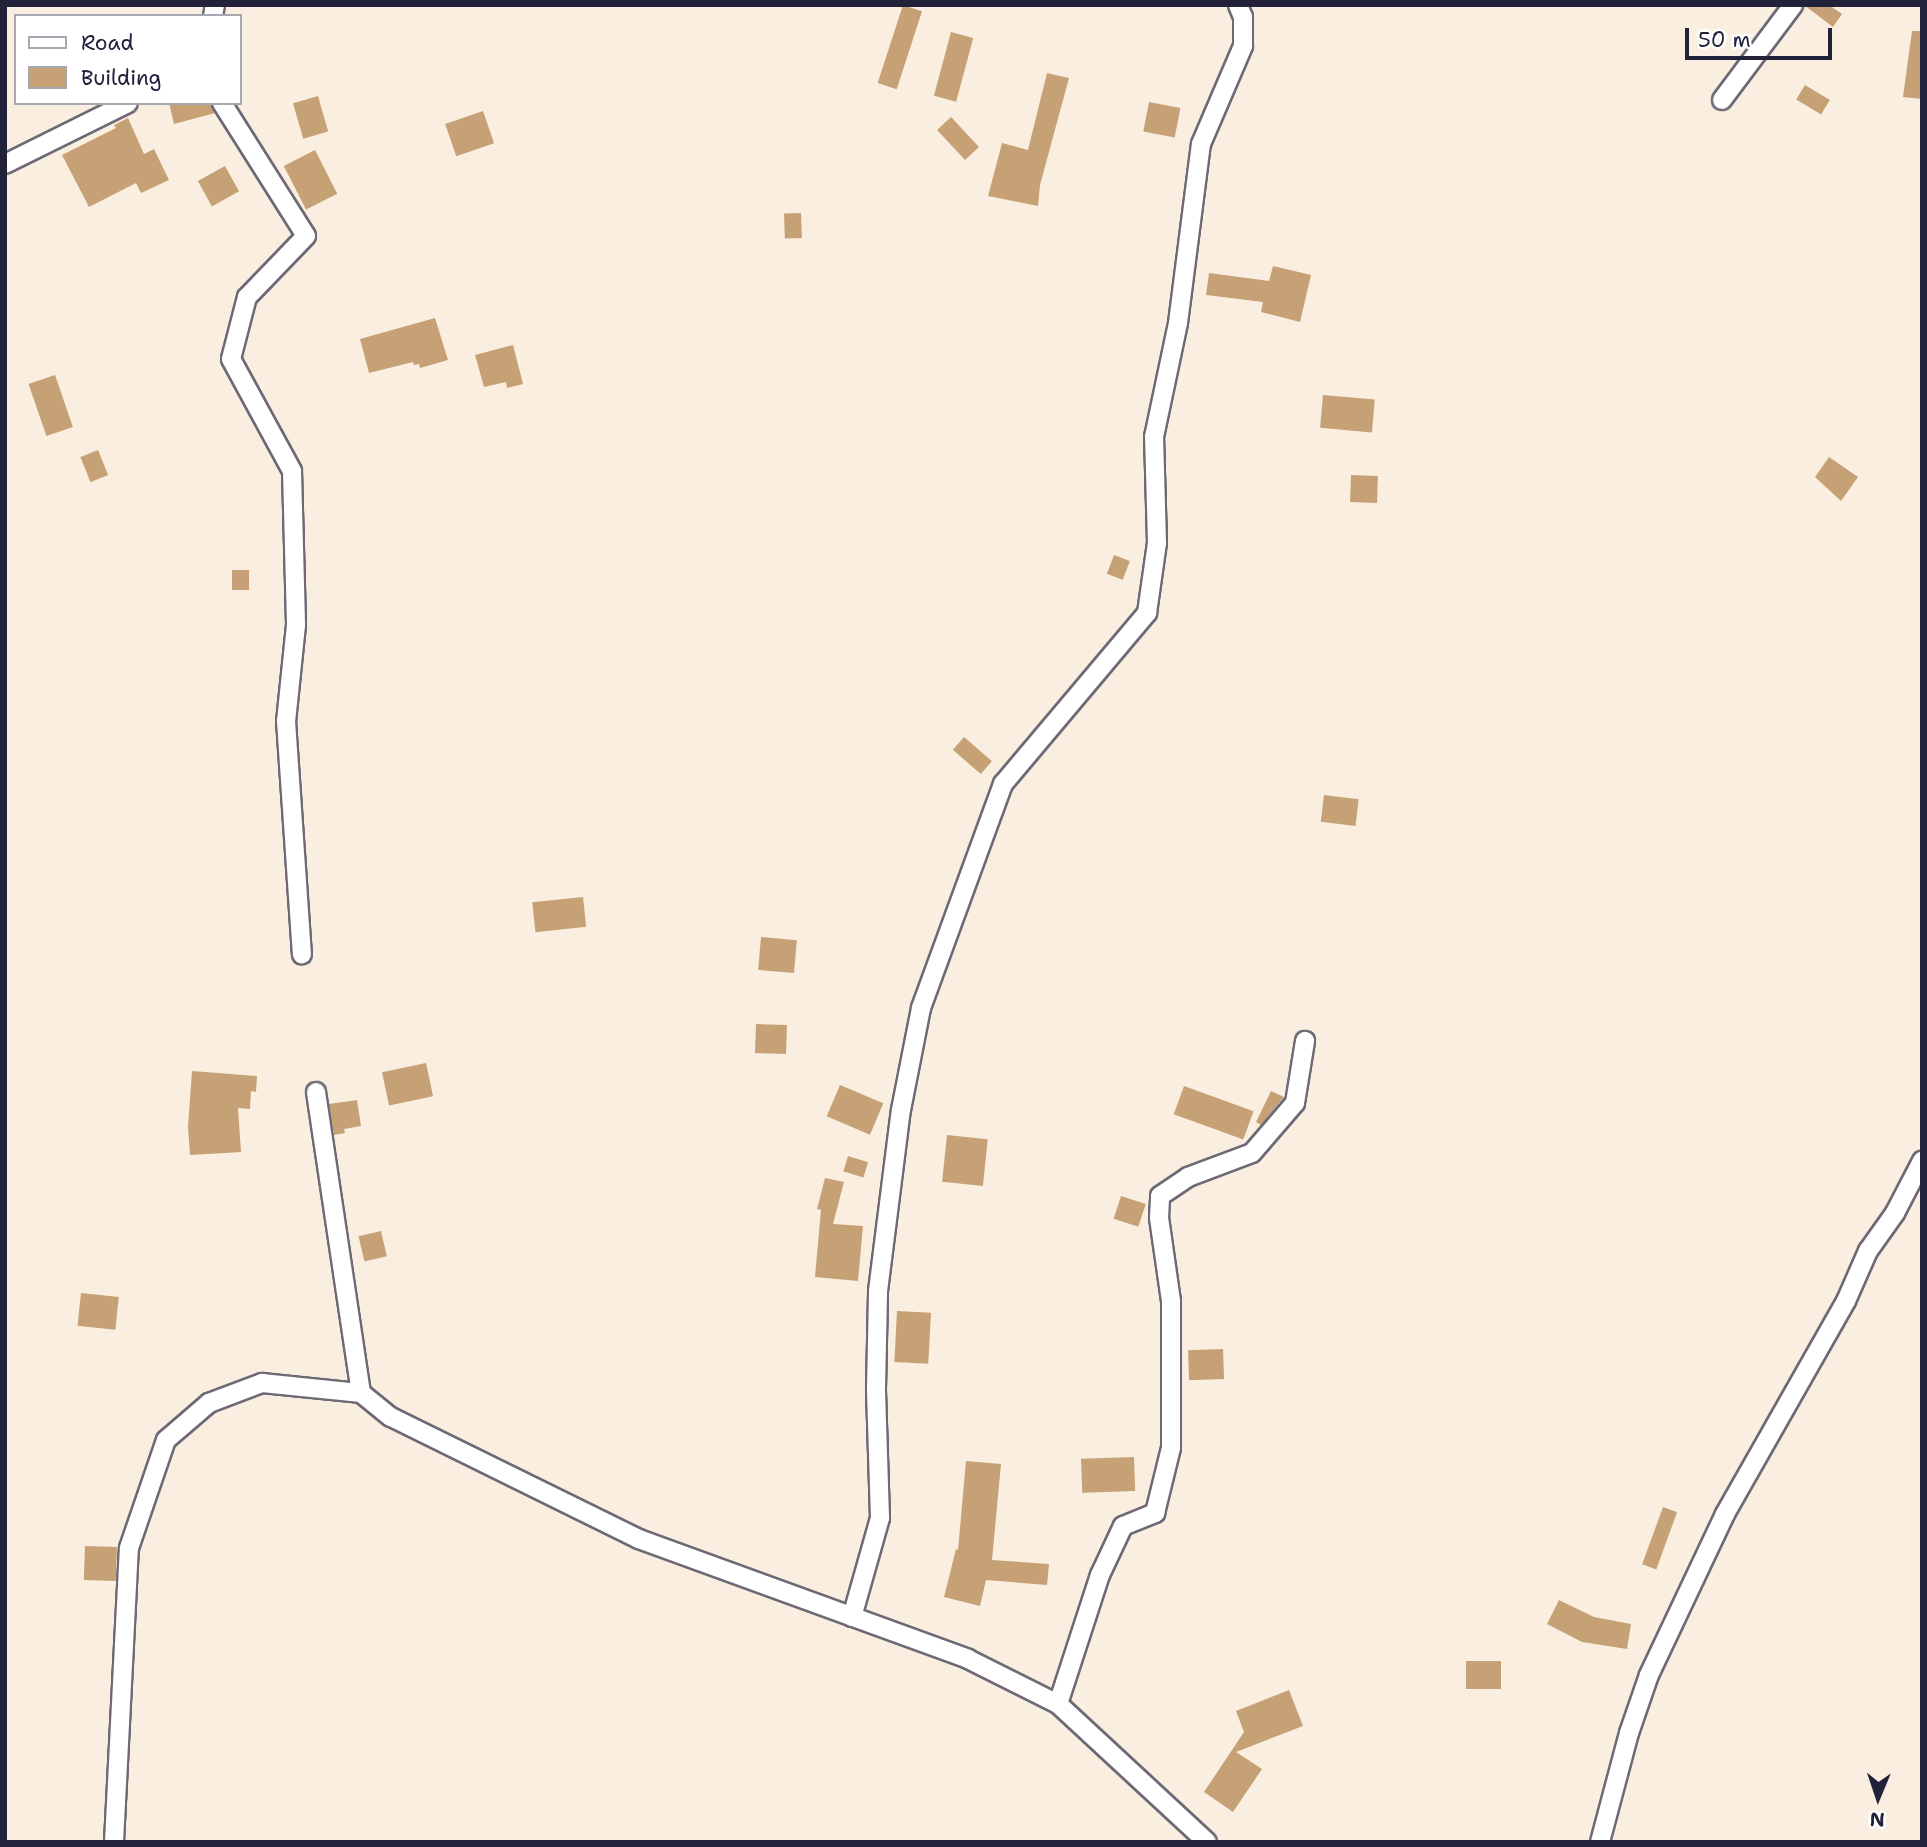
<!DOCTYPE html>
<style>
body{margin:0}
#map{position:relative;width:1927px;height:1847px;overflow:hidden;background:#f9eee0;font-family:"Shantell Sans",sans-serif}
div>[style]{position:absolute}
.building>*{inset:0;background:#c6a175;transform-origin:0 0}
.roads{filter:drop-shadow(2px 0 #6d6975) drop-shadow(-2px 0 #6d6975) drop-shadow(0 2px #6d6975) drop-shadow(0 -2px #6d6975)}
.street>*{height:18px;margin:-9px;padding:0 9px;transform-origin:9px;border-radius:9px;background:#fff}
span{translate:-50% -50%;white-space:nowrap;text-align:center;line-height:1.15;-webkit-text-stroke:7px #fff;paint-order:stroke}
.frame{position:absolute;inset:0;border:7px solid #22223b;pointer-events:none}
.legend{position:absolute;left:14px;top:14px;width:228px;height:91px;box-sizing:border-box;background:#fff;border:2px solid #a7a7b1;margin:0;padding:9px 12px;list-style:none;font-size:21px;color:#22223b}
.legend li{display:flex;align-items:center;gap:14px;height:35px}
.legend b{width:35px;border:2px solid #a7a7b1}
.north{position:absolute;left:1843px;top:1763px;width:70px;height:70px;-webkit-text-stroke:5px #fff;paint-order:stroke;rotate:182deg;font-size:19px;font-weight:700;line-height:28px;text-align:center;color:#22223b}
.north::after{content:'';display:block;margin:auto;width:24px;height:32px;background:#22223b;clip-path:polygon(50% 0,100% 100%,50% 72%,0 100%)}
.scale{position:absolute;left:1685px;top:28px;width:147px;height:32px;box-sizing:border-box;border:4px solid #22223b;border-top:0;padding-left:9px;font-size:21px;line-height:24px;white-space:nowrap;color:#22223b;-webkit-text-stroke:5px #fff;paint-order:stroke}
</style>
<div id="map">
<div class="building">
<div style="left:903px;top:5px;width:20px;height:82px;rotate:18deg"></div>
<div style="clip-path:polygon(1804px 5px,1829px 5px,1842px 14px,1833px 27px)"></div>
<div style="clip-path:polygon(1912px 31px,1922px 31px,1922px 99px,1903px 97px)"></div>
<div style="left:951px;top:32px;width:23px;height:66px;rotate:15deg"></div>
<div style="clip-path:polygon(1047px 73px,1069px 78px,1040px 185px,1038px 206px,988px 196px,1002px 143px,1028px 150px)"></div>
<div style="left:1805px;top:85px;width:29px;height:17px;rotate:31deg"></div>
<div style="left:318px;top:96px;width:37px;height:26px;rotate:74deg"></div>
<div style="left:1149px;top:102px;width:32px;height:30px;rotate:11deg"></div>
<div style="clip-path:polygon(169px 103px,211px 103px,215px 113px,174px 124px)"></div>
<div style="left:483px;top:111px;width:34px;height:40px;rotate:71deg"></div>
<div style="left:951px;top:117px;width:41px;height:19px;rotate:47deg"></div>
<div style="clip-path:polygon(128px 118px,144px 154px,154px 149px,169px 180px,141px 193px,136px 183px,89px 207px,62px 155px,116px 128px,114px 125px)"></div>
<div style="left:315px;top:150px;width:49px;height:35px;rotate:63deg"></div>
<div style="left:225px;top:166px;width:29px;height:31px;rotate:61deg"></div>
<div style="left:801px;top:213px;width:25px;height:17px;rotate:88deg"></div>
<div style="clip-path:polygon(1273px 266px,1311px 275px,1300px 322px,1261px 312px,1263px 302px,1206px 295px,1209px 273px,1269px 281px)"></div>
<div style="clip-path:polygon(435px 318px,448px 360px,420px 368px,419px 364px,414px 365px,413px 362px,369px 373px,360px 339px)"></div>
<div style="clip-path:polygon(513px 345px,523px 384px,507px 388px,506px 382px,484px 387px,475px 355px)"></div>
<div style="left:55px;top:375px;width:55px;height:28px;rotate:71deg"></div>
<div style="left:1323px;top:395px;width:52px;height:33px;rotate:5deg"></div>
<div style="left:98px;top:450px;width:27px;height:19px;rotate:68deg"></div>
<div style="clip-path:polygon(1829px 457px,1858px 477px,1841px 501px,1815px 477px)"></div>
<div style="left:1351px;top:475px;width:27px;height:27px;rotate:2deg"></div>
<div style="left:1114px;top:555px;width:17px;height:20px;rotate:21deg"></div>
<div style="left:249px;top:570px;width:20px;height:17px;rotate:90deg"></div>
<div style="left:964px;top:737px;width:37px;height:17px;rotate:41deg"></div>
<div style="left:1324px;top:795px;width:35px;height:27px;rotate:7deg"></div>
<div style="left:583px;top:897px;width:30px;height:51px;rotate:84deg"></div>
<div style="left:761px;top:937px;width:36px;height:33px;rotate:5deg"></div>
<div style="left:756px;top:1024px;width:31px;height:29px;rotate:2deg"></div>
<div style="left:426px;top:1063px;width:34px;height:45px;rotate:78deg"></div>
<div style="clip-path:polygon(192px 1071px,257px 1076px,256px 1092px,251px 1091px,250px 1109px,238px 1108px,241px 1152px,190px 1155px,188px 1126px)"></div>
<div style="left:840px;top:1085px;width:47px;height:34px;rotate:23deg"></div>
<div style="left:1184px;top:1086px;width:74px;height:30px;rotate:20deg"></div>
<div style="clip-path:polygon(1271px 1091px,1284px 1097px,1261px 1125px,1256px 1122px)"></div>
<div style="clip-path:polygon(357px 1100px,361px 1126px,344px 1129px,345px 1133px,334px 1135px,329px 1104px)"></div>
<div style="left:947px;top:1135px;width:41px;height:47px;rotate:6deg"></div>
<div style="left:848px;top:1156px;width:21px;height:16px;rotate:17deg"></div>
<div style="clip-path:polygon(825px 1178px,844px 1182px,833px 1224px,863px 1226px,858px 1281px,815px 1277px,821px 1210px,817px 1209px)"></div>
<div style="left:1121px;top:1196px;width:26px;height:24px;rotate:18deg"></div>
<div style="left:381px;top:1231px;width:26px;height:23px;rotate:77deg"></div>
<div style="left:81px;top:1293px;width:38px;height:33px;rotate:6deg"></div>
<div style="left:897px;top:1311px;width:34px;height:51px;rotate:3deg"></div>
<div style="left:1223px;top:1349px;width:30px;height:35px;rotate:88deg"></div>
<div style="left:1134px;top:1457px;width:34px;height:53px;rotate:88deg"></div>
<div style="clip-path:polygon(966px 1461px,1001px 1464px,992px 1560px,1049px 1564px,1047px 1585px,986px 1580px,980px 1606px,944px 1597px,956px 1549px,958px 1550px)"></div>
<div style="left:1663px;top:1507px;width:15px;height:61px;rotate:20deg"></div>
<div style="left:85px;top:1546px;width:32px;height:34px;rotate:2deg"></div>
<div style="clip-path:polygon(1559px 1600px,1594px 1617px,1631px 1624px,1627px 1649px,1582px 1642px,1547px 1624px)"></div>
<div style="left:1466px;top:1661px;width:35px;height:28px"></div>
<div style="clip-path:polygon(1289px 1690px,1303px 1726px,1236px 1752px,1262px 1769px,1233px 1812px,1204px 1792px,1244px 1732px,1236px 1711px)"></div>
</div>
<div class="roads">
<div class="street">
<div style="left:213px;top:16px;width:11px;rotate:-80deg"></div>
<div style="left:1722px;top:100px;width:119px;rotate:-53.2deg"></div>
<div style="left:222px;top:103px;width:157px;rotate:57.7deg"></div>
<div style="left:306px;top:236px;width:85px;rotate:134deg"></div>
<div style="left:247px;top:297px;width:64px;rotate:104.5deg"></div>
<div style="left:231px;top:359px;width:128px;rotate:61.4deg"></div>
<div style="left:292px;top:471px;width:154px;rotate:88.5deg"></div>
<div style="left:296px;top:625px;width:97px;rotate:95.9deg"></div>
<div style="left:286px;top:721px;width:234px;rotate:86.1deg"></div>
<div style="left:5px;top:164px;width:137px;rotate:-26.4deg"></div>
<div style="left:316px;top:1092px;width:304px;rotate:81.5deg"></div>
<div style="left:852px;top:1617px;width:103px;rotate:-74.2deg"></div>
<div style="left:880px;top:1518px;width:129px;rotate:-91.8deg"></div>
<div style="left:876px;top:1389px;width:98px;rotate:-88.8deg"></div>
<div style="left:878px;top:1291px;width:182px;rotate:-82.8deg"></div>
<div style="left:901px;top:1110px;width:104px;rotate:-78.9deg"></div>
<div style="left:921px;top:1008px;width:239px;rotate:-69.9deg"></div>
<div style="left:1003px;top:784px;width:224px;rotate:-49.9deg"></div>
<div style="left:1147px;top:613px;width:71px;rotate:-81.9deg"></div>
<div style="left:1157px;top:543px;width:106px;rotate:-91.6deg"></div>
<div style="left:1154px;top:437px;width:116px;rotate:-78.1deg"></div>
<div style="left:1178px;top:323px;width:180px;rotate:-82.7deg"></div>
<div style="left:1201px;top:144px;width:107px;rotate:-66.8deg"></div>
<div style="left:1243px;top:46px;width:29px;rotate:-90deg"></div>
<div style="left:1243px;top:17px;width:13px;rotate:-113deg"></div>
<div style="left:1058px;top:1704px;width:136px;rotate:-72deg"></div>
<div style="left:1100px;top:1575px;width:54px;rotate:-64.9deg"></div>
<div style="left:1123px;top:1526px;width:35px;rotate:-22deg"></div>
<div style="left:1155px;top:1513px;width:67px;rotate:-76.2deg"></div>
<div style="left:1171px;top:1448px;width:147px;rotate:-90deg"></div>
<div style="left:1171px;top:1301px;width:84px;rotate:-98.2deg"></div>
<div style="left:1159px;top:1218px;width:22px;rotate:-87deg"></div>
<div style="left:1160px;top:1196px;width:34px;rotate:-34deg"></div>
<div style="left:1188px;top:1177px;width:68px;rotate:-20.6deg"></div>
<div style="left:1252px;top:1153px;width:66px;rotate:-49.3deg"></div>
<div style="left:1295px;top:1103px;width:63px;rotate:-80.8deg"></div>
<div style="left:114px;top:1842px;width:294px;rotate:-87.1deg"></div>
<div style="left:129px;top:1548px;width:114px;rotate:-71.1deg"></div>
<div style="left:166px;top:1440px;width:57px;rotate:-40.7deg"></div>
<div style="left:209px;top:1403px;width:57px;rotate:-20.7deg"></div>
<div style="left:262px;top:1383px;width:100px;rotate:5.8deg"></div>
<div style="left:361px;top:1393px;width:38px;rotate:39deg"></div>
<div style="left:391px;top:1417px;width:276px;rotate:26.2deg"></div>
<div style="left:639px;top:1539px;width:350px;rotate:20deg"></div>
<div style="left:968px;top:1659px;width:101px;rotate:26.6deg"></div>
<div style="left:1058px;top:1704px;width:203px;rotate:42.8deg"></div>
<div style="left:1600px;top:1842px;width:113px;rotate:-75.1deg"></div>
<div style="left:1629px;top:1733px;width:61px;rotate:-71deg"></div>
<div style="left:1649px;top:1675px;width:178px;rotate:-64.7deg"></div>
<div style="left:1725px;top:1514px;width:245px;rotate:-60.4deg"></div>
<div style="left:1846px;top:1301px;width:55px;rotate:-66.3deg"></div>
<div style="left:1868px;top:1251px;width:47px;rotate:-54.6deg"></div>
<div style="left:1895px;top:1213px;width:59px;rotate:-62.6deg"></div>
</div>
</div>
<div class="frame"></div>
<ul class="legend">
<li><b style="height:9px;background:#fff"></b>Road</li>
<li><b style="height:19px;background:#c6a175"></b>Building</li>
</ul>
<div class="north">N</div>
<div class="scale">50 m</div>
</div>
